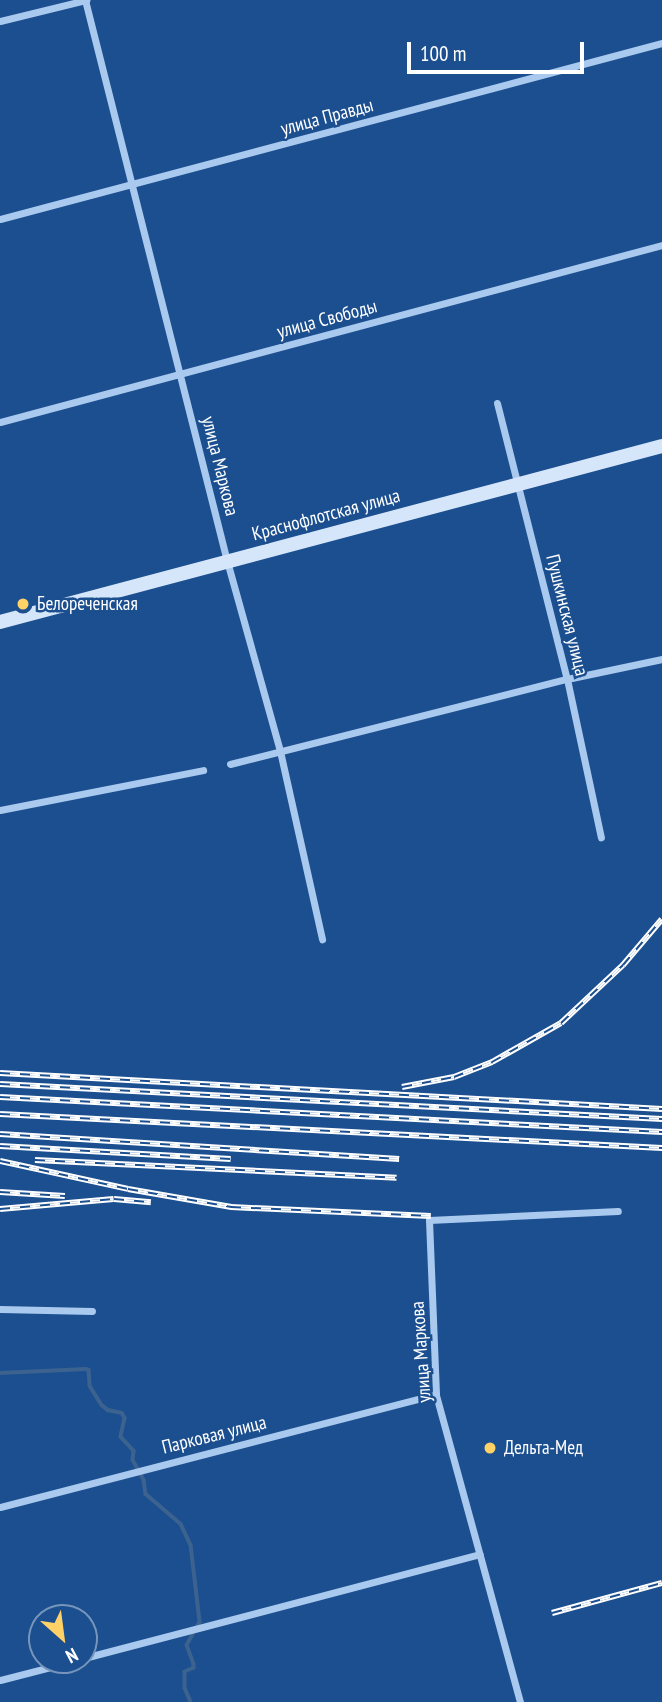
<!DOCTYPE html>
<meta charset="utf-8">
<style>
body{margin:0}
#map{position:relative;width:662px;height:1702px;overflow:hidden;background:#1b4f8f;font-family:"PT Sans Narrow",sans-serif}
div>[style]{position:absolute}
.stream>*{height:3.5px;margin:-1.75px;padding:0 1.75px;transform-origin:1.75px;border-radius:1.75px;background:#3c6290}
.street>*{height:7px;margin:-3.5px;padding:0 3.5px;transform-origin:3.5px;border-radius:3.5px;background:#a9c9ee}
.secondary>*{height:14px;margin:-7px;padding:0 7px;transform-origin:7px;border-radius:7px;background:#d6e6fa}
.rail>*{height:6px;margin-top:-3px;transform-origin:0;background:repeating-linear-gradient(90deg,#1b4f8f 0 10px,#fff 0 20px);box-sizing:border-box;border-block:2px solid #fff}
.dots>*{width:19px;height:19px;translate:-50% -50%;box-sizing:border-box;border:4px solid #1b4f8f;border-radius:50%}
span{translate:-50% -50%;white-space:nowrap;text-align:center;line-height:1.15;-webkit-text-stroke:5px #1b4f8f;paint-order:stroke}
.street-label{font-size:19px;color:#fff}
.poi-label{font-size:19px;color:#fff}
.left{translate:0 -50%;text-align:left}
.north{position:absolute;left:28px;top:1604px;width:70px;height:70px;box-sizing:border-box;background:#1b4f8f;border:2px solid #7695bc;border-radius:50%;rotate:152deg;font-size:19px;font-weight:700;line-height:28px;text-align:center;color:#fff}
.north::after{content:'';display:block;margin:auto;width:24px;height:32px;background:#ffd166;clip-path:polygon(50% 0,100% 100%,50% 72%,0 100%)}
.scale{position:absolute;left:407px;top:42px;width:177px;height:32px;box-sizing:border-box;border:4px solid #fff;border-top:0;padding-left:9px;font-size:21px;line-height:24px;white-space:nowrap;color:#fff;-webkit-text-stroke:5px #1b4f8f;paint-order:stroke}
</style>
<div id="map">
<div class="stream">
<div style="left:0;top:1373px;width:86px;rotate:-2.7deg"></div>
<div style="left:86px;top:1369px;width:3px;rotate:18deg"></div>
<div style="left:89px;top:1370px;width:16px;rotate:86deg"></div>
<div style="left:90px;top:1386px;width:22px;rotate:58deg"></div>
<div style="left:102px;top:1405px;width:8px;rotate:40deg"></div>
<div style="left:108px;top:1410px;width:14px;rotate:12deg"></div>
<div style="left:122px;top:1413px;width:6px;rotate:59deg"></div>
<div style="left:125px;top:1418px;width:19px;rotate:102deg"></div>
<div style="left:121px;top:1437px;width:19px;rotate:47deg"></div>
<div style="left:134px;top:1451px;width:9px;rotate:96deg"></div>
<div style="left:133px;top:1460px;width:23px;rotate:61deg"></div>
<div style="left:144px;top:1480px;width:14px;rotate:82deg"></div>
<div style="left:146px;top:1494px;width:46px;rotate:40.6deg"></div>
<div style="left:181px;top:1524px;width:23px;rotate:65deg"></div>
<div style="left:191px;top:1545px;width:78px;rotate:83.3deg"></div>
<div style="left:200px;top:1622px;width:26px;rotate:119deg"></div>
<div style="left:187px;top:1645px;width:20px;rotate:70deg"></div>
<div style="left:194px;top:1664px;width:4px;rotate:90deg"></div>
<div style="left:194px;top:1668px;width:10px;rotate:156deg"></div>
<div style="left:185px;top:1672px;width:16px;rotate:90deg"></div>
<div style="left:185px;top:1688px;width:15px;rotate:67deg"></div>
</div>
<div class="street">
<div style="left:85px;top:0;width:579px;rotate:75.8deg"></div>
<div style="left:227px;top:561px;width:197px;rotate:74.4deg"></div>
<div style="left:280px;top:751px;width:193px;rotate:77.4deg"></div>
<div style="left:0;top:21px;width:89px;rotate:-13.7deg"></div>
<div style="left:0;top:219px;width:685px;rotate:-14.89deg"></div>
<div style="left:497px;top:403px;width:285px;rotate:75.8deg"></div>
<div style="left:567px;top:679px;width:162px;rotate:77.9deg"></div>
<div style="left:0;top:422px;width:685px;rotate:-14.97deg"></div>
<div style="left:230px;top:764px;width:348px;rotate:-14.2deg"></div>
<div style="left:567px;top:679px;width:97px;rotate:-11.9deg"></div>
<div style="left:0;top:810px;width:207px;rotate:-11.1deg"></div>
<div style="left:0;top:1309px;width:92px;rotate:1.2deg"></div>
<div style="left:0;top:1507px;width:450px;rotate:-14.5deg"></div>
<div style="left:84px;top:1658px;width:409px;rotate:-14.7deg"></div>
<div style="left:0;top:1680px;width:81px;rotate:-14.4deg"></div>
<div style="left:520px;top:1702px;width:319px;rotate:-105.3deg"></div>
<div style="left:436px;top:1394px;width:174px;rotate:-92.3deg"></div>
<div style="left:429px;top:1220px;width:189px;rotate:-2.7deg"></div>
</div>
<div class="secondary">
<div style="left:0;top:622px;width:685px;rotate:-14.89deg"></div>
</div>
<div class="rail">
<div style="left:0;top:1073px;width:663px;rotate:3.11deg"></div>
<div style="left:0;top:1084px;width:663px;rotate:3.03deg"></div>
<div style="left:402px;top:1087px;width:53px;rotate:-10.9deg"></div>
<div style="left:454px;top:1077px;width:41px;rotate:-21.5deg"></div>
<div style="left:492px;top:1062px;width:79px;rotate:-29.5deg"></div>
<div style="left:561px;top:1023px;width:85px;rotate:-43.1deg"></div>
<div style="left:623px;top:965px;width:60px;rotate:-49.7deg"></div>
<div style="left:0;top:1097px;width:663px;rotate:3.03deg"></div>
<div style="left:0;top:1114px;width:663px;rotate:2.94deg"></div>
<div style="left:0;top:1134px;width:400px;rotate:3.6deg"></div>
<div style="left:0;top:1146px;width:231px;rotate:3.2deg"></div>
<div style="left:35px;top:1160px;width:362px;rotate:2.8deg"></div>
<div style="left:0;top:1161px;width:131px;rotate:12.3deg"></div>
<div style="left:128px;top:1189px;width:105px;rotate:9.9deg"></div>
<div style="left:231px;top:1207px;width:200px;rotate:2.6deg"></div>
<div style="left:0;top:1192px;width:65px;rotate:3.5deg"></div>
<div style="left:0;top:1209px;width:114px;rotate:-5deg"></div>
<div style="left:114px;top:1199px;width:37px;rotate:5deg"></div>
<div style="left:552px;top:1613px;width:114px;rotate:-15.3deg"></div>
</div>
<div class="dots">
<div style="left:23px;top:604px;background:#ffd166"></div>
<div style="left:490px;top:1448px;background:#ffd166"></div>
</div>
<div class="street-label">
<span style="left:327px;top:117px;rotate:-15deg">улица Правды</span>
<span style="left:327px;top:319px;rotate:-15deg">улица Свободы</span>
<span style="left:220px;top:466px;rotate:76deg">улица Маркова</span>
<span style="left:326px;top:515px;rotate:-15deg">Краснофлотская улица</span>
<span style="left:567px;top:615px;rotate:76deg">Пушкинская улица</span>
<span style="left:421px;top:1352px;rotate:-94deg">улица Маркова</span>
<span style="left:214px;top:1435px;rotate:-14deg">Парковая улица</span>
</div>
<div class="poi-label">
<span class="left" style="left:37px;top:604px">Белореченская</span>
<span class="left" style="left:504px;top:1448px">Дельта-Мед</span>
</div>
<div class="north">N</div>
<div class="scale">100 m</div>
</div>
